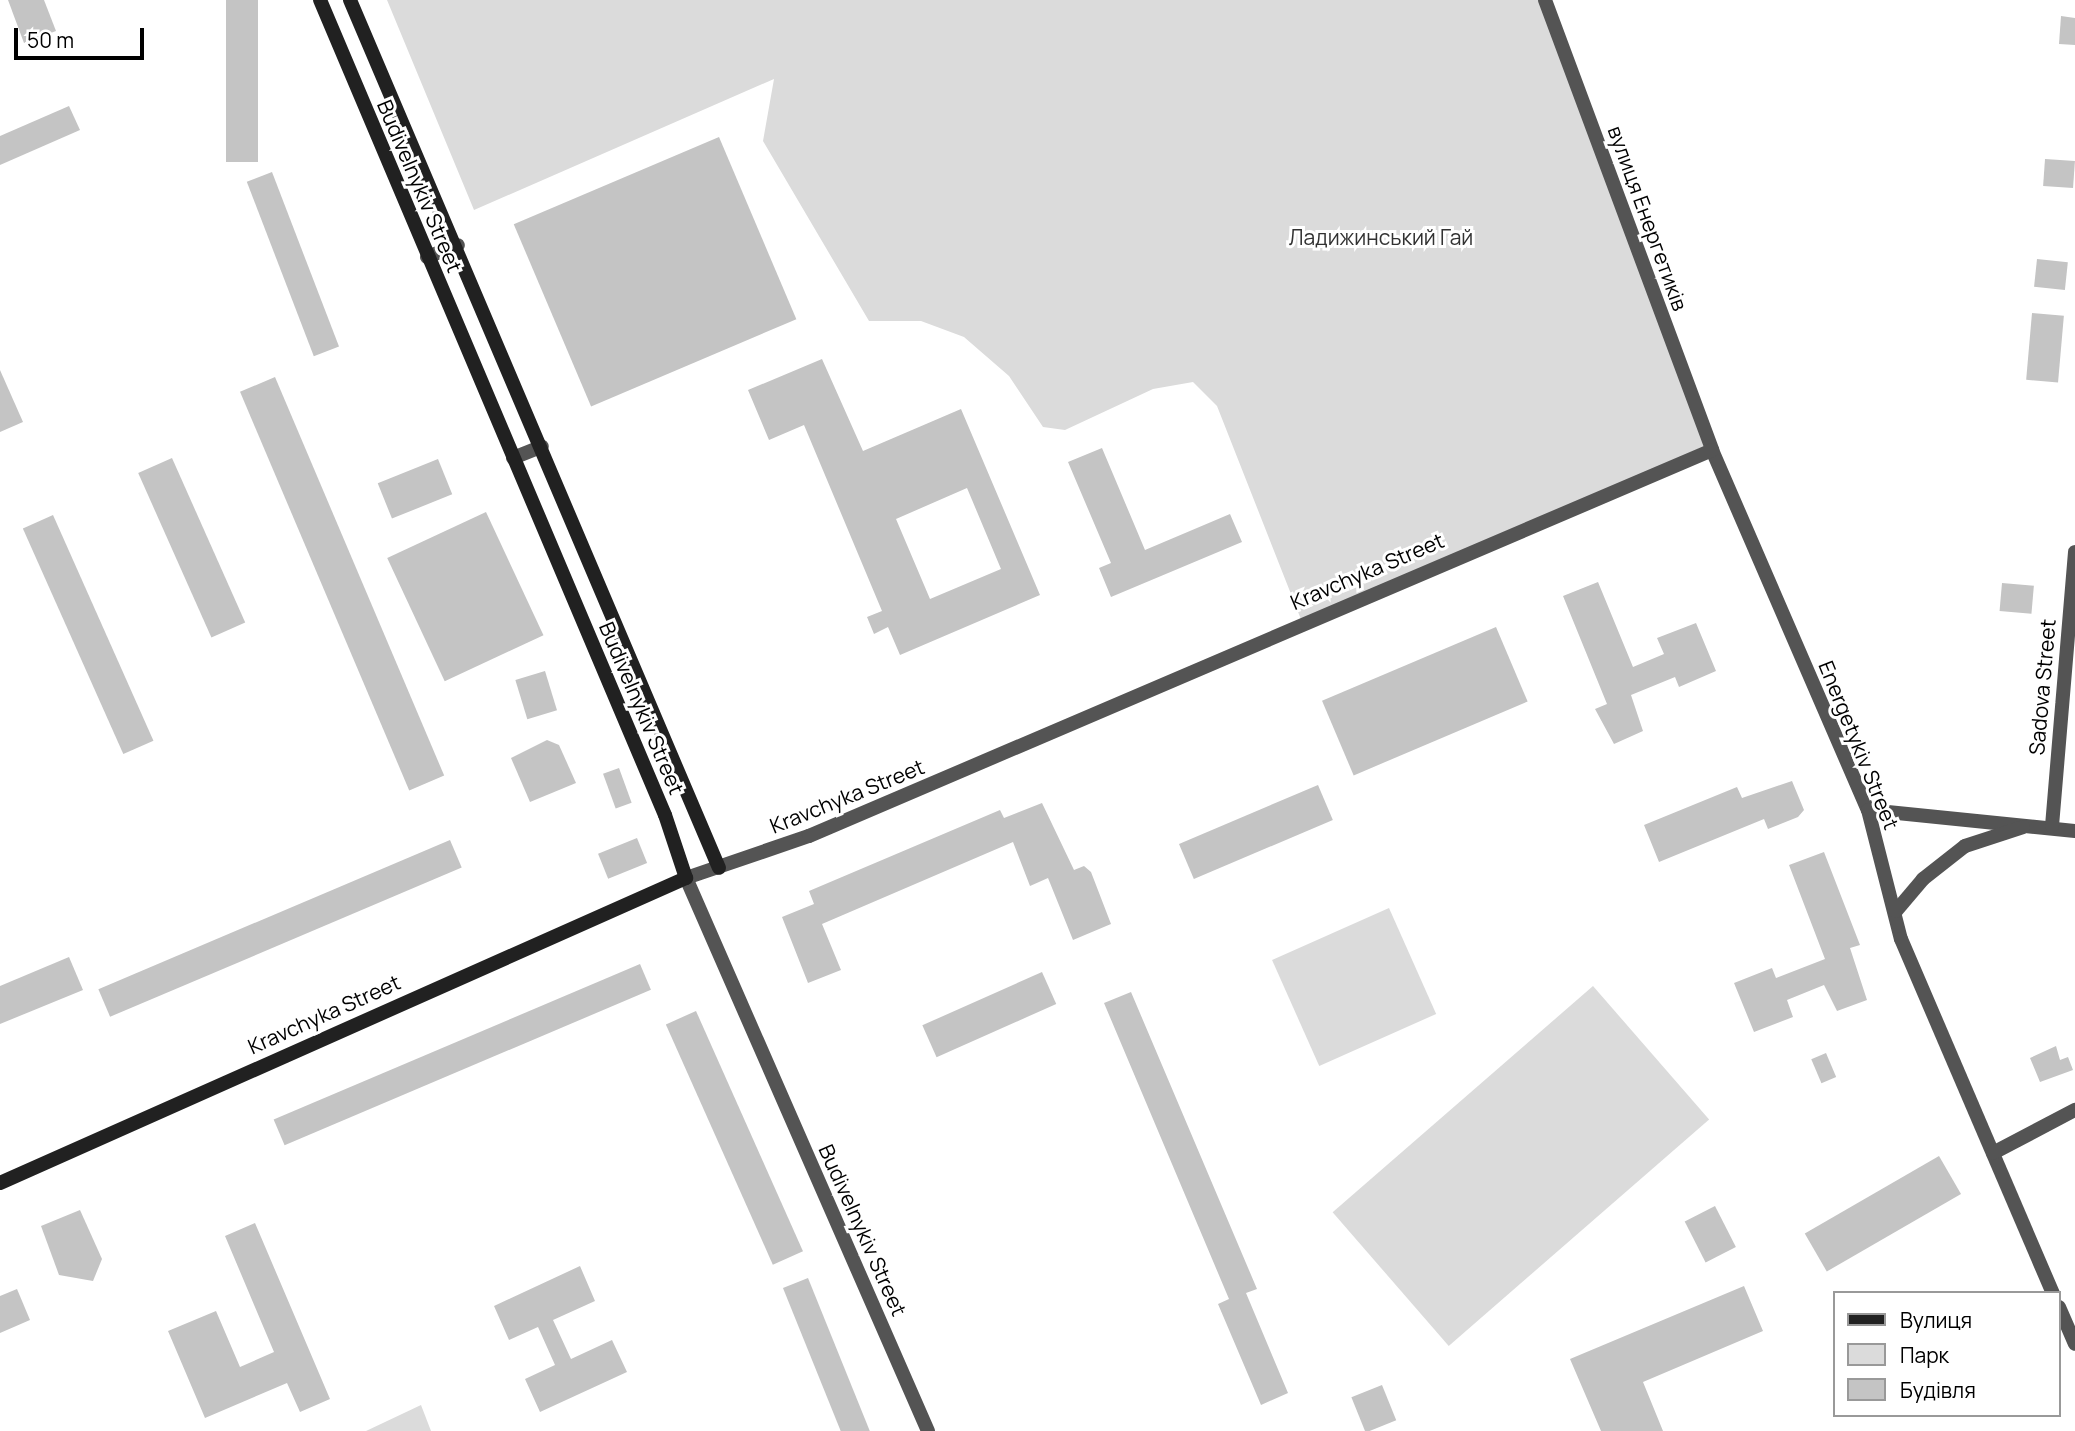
<!DOCTYPE html>
<meta charset="utf-8">
<style>
body{margin:0}
#map{position:relative;width:2075px;height:1431px;overflow:hidden;background:#fff;font-family:Manrope,sans-serif}
div>[style]{position:absolute}
.green>*{inset:0;background:#dbdbdb;transform-origin:0 0}
.building>*{inset:0;background:#c4c4c4;transform-origin:0 0}
.street>*{height:14px;margin:-7px;padding:0 7px;transform-origin:7px;border-radius:7px;background:#545454}
.secondary>*{height:14px;margin:-7px;padding:0 7px;transform-origin:7px;border-radius:7px;background:#212121}
span{translate:-50% -50%;white-space:nowrap;text-align:center;line-height:1.15;-webkit-text-stroke:6px #fff;paint-order:stroke}
.street-label{font-size:21px;color:#000}
.park-label{font-size:21px;color:#323232}
.legend{position:absolute;left:1833px;top:1291px;width:228px;height:126px;box-sizing:border-box;background:#fff;border:2px solid #999;margin:0;padding:9px 12px;list-style:none;font-size:21px;color:#000}
.legend li{display:flex;align-items:center;gap:14px;height:35px}
.legend b{width:35px;border:2px solid #999}
.scale{position:absolute;left:14px;top:28px;width:130px;height:32px;box-sizing:border-box;border:4px solid #000;border-top:0;padding-left:9px;font-size:21px;line-height:24px;white-space:nowrap;color:#000;-webkit-text-stroke:5px #fff;paint-order:stroke}
</style>
<div id="map">
<div class="green">
<div style="clip-path:polygon(387px 0,1545px 0,1712px 450px,1302px 622px,1217px 406px,1193px 382px,1153px 389px,1065px 430px,1043px 427px,1009px 376px,964px 337px,921px 321px,869px 321px,763px 141px,774px 79px,474px 210px)"></div>
<div style="left:1389px;top:908px;width:116px;height:128px;rotate:66deg"></div>
<div style="left:1593px;top:986px;width:177px;height:345px;rotate:49deg"></div>
<div style="clip-path:polygon(421px 1405px,431px 1431px,366px 1431px)"></div>
</div>
<div class="building">
<div style="clip-path:polygon(8px 0,44px 0,56px 31px,24px 43px)"></div>
<div style="left:226px;top:0;width:32px;height:162px"></div>
<div style="clip-path:polygon(2061px 16px,2075px 18px,2075px 45px,2059px 44px)"></div>
<div style="clip-path:polygon(69px 106px,80px 130px,0 165px,0 136px)"></div>
<div style="left:719px;top:137px;width:198px;height:223px;rotate:67deg"></div>
<div style="left:2045px;top:159px;width:30px;height:27px;rotate:4deg"></div>
<div style="left:272px;top:172px;width:187px;height:27px;rotate:69deg"></div>
<div style="left:2037px;top:259px;width:31px;height:28px;rotate:6deg"></div>
<div style="left:2032px;top:313px;width:32px;height:67px;rotate:5deg"></div>
<div style="clip-path:polygon(evenodd,822px 359px,863px 451px,961px 409px,1040px 595px,900px 655px,888px 627px,874px 634px,867px 617px,882px 611px,804px 425px,769px 440px,748px 390px,822px 359px,967px 488px,1001px 569px,930px 599px,896px 519px,967px 488px)"></div>
<div style="clip-path:polygon(0 370px,23px 422px,0 432px)"></div>
<div style="left:275px;top:377px;width:433px;height:38px;rotate:67deg"></div>
<div style="clip-path:polygon(1102px 448px,1145px 550px,1230px 514px,1242px 542px,1111px 597px,1099px 568px,1111px 563px,1068px 462px)"></div>
<div style="left:172px;top:458px;width:180px;height:37px;rotate:66deg"></div>
<div style="left:438px;top:459px;width:38px;height:65px;rotate:68deg"></div>
<div style="left:486px;top:512px;width:136px;height:109px;rotate:65deg"></div>
<div style="left:53px;top:515px;width:247px;height:33px;rotate:66deg"></div>
<div style="clip-path:polygon(1598px 582px,1633px 667px,1664px 654px,1657px 638px,1696px 623px,1716px 671px,1679px 687px,1675px 677px,1631px 695px,1643px 731px,1614px 744px,1595px 709px,1607px 704px,1563px 596px)"></div>
<div style="left:2002px;top:583px;width:32px;height:28px;rotate:5deg"></div>
<div style="left:1496px;top:627px;width:81px;height:189px;rotate:67deg"></div>
<div style="left:545px;top:671px;width:41px;height:31px;rotate:73deg"></div>
<div style="clip-path:polygon(547px 740px,559px 745px,576px 783px,530px 802px,511px 758px)"></div>
<div style="left:619px;top:768px;width:37px;height:17px;rotate:70deg"></div>
<div style="clip-path:polygon(1792px 781px,1804px 810px,1798px 817px,1768px 829px,1764px 819px,1659px 862px,1644px 825px,1737px 787px,1742px 798px)"></div>
<div style="left:1318px;top:785px;width:38px;height:151px;rotate:67deg"></div>
<div style="clip-path:polygon(1042px 803px,1074px 870px,1084px 866px,1091px 872px,1111px 924px,1073px 940px,1048px 878px,1030px 886px,1013px 842px,822px 924px,841px 970px,808px 983px,782px 917px,814px 904px,809px 891px,1000px 810px,1004px 818px)"></div>
<div style="left:637px;top:838px;width:27px;height:42px;rotate:68deg"></div>
<div style="left:450px;top:840px;width:30px;height:382px;rotate:67deg"></div>
<div style="clip-path:polygon(1824px 852px,1860px 945px,1850px 948px,1867px 1000px,1837px 1011px,1824px 985px,1787px 1000px,1793px 1017px,1754px 1032px,1734px 983px,1772px 968px,1776px 978px,1825px 959px,1789px 865px)"></div>
<div style="clip-path:polygon(69px 957px,83px 990px,0 1024px,0 986px)"></div>
<div style="left:640px;top:964px;width:28px;height:398px;rotate:67deg"></div>
<div style="left:1042px;top:972px;width:35px;height:131px;rotate:66deg"></div>
<div style="clip-path:polygon(1131px 992px,1257px 1289px,1246px 1293px,1288px 1393px,1261px 1405px,1218px 1304px,1229px 1299px,1104px 1003px)"></div>
<div style="left:696px;top:1011px;width:263px;height:33px;rotate:66deg"></div>
<div style="clip-path:polygon(2056px 1046px,2060px 1060px,2068px 1057px,2073px 1070px,2040px 1082px,2030px 1058px)"></div>
<div style="left:1826px;top:1053px;width:26px;height:16px;rotate:67deg"></div>
<div style="left:1939px;top:1156px;width:44px;height:155px;rotate:60deg"></div>
<div style="left:1715px;top:1206px;width:46px;height:34px;rotate:63deg"></div>
<div style="clip-path:polygon(80px 1210px,102px 1259px,93px 1281px,59px 1275px,41px 1226px)"></div>
<div style="clip-path:polygon(255px 1223px,330px 1399px,300px 1412px,287px 1383px,205px 1418px,168px 1331px,216px 1311px,240px 1367px,274px 1352px,225px 1236px)"></div>
<div style="clip-path:polygon(580px 1266px,595px 1301px,553px 1320px,571px 1359px,612px 1340px,627px 1372px,540px 1412px,525px 1379px,555px 1365px,538px 1327px,509px 1340px,494px 1306px)"></div>
<div style="left:808px;top:1278px;width:165px;height:27px;rotate:68deg"></div>
<div style="clip-path:polygon(1744px 1286px,1763px 1331px,1643px 1382px,1663px 1431px,1601px 1431px,1570px 1359px)"></div>
<div style="clip-path:polygon(17px 1289px,30px 1320px,0 1333px,0 1296px)"></div>
<div style="left:1382px;top:1385px;width:38px;height:33px;rotate:68deg"></div>
</div>
<div class="street">
<div style="left:1545px;top:0;width:480px;rotate:69.6deg"></div>
<div style="left:1712px;top:450px;width:392px;rotate:66.6deg"></div>
<div style="left:1868px;top:810px;width:133px;rotate:75.7deg"></div>
<div style="left:1901px;top:939px;width:385px;rotate:66.8deg"></div>
<div style="left:427px;top:257px;width:33px;rotate:-21deg"></div>
<div style="left:513px;top:458px;width:31px;rotate:-22deg"></div>
<div style="left:1868px;top:810px;width:208px;rotate:5.8deg"></div>
<div style="left:2052px;top:826px;width:275px;rotate:-85.2deg"></div>
<div style="left:1896px;top:911px;width:42px;rotate:-49.8deg"></div>
<div style="left:1923px;top:879px;width:53px;rotate:-38.2deg"></div>
<div style="left:1965px;top:846px;width:61px;rotate:-18.1deg"></div>
<div style="left:1993px;top:1153px;width:93px;rotate:-27.7deg"></div>
<div style="left:2059px;top:1307px;width:40px;rotate:66.6deg"></div>
<div style="left:928px;top:1431px;width:604px;rotate:-113.63deg"></div>
<div style="left:686px;top:878px;width:130px;rotate:-18.9deg"></div>
<div style="left:809px;top:836px;width:982px;rotate:-23.14deg"></div>
</div>
<div class="secondary">
<div style="left:350px;top:0;width:943px;rotate:66.97deg"></div>
<div style="left:0;top:1183px;width:751px;rotate:-23.97deg"></div>
<div style="left:686px;top:878px;width:66px;rotate:-108.4deg"></div>
<div style="left:665px;top:815px;width:885px;rotate:-112.94deg"></div>
</div>
<div class="street-label">
<span style="left:420px;top:186px;rotate:67deg">Budivelnykiv Street</span>
<span style="left:1648px;top:218px;rotate:70deg">вулиця Енергетиків</span>
<span style="left:1367px;top:571px;rotate:-23deg">Kravchyka Street</span>
<span style="left:2042px;top:687px;rotate:-85deg">Sadova Street</span>
<span style="left:642px;top:708px;rotate:67deg">Budivelnykiv Street</span>
<span style="left:1859px;top:745px;rotate:68deg">Energetykiv Street</span>
<span style="left:847px;top:796px;rotate:-22deg">Kravchyka Street</span>
<span style="left:324px;top:1014px;rotate:-24deg">Kravchyka Street</span>
<span style="left:863px;top:1230px;rotate:66deg">Budivelnykiv Street</span>
</div>
<div class="park-label">
<span style="left:1381px;top:237px">Ладижинський Гай</span>
</div>
<ul class="legend">
<li><b style="height:9px;background:#212121"></b>Вулиця</li>
<li><b style="height:19px;background:#dbdbdb"></b>Парк</li>
<li><b style="height:19px;background:#c4c4c4"></b>Будівля</li>
</ul>
<div class="scale">50 m</div>
</div>
